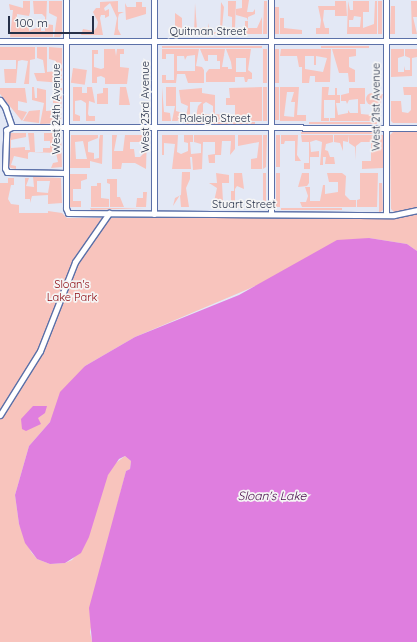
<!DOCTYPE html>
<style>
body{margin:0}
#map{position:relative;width:417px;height:642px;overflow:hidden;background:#e3e8f5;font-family:Quicksand,sans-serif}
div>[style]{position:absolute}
.green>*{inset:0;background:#f8c4bd;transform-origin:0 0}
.round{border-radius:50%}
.water>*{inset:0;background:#df7edf}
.roads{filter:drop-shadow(1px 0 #5b70a8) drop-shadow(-1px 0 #5b70a8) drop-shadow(0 1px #5b70a8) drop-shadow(0 -1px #5b70a8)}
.street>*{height:5px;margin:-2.5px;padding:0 2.5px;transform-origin:2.5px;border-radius:2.5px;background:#fff}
span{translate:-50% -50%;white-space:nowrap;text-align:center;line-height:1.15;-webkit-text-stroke:3.5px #f5f5f5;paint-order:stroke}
.street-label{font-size:11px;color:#263048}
.park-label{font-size:11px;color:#8a060d}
.water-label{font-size:12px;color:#470949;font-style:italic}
.scale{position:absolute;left:8px;top:16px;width:86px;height:18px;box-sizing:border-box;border:2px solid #263048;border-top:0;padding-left:5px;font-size:12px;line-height:14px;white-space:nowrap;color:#263048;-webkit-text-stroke:3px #f5f5f5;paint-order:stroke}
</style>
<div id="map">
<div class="green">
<div style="clip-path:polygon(242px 0,249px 0,247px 12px,253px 12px,255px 9px,255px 14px,248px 17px,248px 28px,257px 28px,262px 17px,262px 34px,228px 34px,228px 28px,232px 28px,232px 17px,228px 16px,228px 1px,236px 1px,235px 28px,245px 28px,245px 21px,248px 21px,247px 18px,236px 15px,236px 9px,242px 8px)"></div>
<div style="clip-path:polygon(23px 1px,30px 1px,30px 12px,29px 16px,17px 14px,17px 24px,26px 25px,29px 23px,29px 31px,41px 26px,41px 31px,45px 31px,45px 17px,42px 14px,34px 14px,33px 1px,47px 1px,46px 24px,53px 25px,53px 37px,10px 37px,13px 10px,10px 10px,9px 4px,23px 8px)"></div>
<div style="clip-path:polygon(49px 1px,62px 1px,62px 34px,60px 37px,54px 37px,57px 17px,49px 13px)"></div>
<div style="clip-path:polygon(118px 1px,118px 12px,124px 12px,119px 14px,118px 18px,118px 29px,121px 35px,114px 35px,117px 18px,110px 3px,104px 8px,105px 11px,109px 9px,109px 16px,105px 18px,105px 15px,101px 15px,100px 18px,103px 35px,81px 35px,83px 29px,94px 31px,97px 27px,98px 22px,93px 12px,96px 8px,100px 8px,100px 2px)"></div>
<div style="clip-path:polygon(264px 1px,267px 1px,267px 34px,263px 34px)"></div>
<div style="clip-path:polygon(335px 1px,346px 1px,347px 16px,335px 16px,335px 10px,328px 10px,328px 6px,335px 6px)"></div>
<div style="clip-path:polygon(evenodd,348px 1px,350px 10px,353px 10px,353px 1px,369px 1px,369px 12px,363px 12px,363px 28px,374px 24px,375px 1px,377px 1px,377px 34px,347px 34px,348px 1px,354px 16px,361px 17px,360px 27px,349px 27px,349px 20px,353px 20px,354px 16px)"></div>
<div style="left:378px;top:1px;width:4px;height:33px"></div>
<div style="clip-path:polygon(411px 1px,417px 1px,417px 17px,413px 17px,417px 34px,412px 34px)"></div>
<div style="clip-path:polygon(136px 2px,142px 2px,142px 7px,146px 7px,146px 14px,126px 20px,125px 3px,127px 7px,136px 7px)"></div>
<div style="clip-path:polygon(221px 2px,224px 7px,222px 28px,226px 28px,226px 34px,208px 34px,208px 23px,210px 32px,220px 32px)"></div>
<div style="clip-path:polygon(195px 3px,197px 29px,206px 27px,206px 35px,194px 35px)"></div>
<div style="clip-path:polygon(318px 6px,328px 6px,328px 10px,324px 10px,323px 20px,325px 28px,329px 28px,329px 34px,316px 34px,316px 28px,320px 28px,321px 20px)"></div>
<div style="clip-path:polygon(391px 6px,395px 6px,395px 34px,390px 34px)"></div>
<div style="left:275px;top:7px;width:4px;height:27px"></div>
<div style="clip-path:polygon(175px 13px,182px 18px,182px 35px,175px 35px)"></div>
<div style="clip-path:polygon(280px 18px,284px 18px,284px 28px,302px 30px,302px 34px,280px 34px)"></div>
<div style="left:162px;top:46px;width:100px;height:2px"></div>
<div style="left:321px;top:46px;width:48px;height:2px"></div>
<div style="clip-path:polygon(0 47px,35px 47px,35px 59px,30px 60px,29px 84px,24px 84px,28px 61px,22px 60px,18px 61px,16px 83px,5px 83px,4px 69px,16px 69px,16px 60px,0 60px)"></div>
<div style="clip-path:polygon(37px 47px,47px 47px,47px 72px,56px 71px,56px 61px,49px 59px,49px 47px,62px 48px,62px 83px,37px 81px,34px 73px,45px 73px,43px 60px,37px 58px)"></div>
<div style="clip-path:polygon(104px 49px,115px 49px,116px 56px,117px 49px,124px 49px,124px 54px,120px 54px,120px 67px,129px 68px,127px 84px,105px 84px,105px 78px,101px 76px,97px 77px,97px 83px,92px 83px,92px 50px,98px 50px,98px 54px,94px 54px,94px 67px,101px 69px,104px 68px)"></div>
<div style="clip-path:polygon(evenodd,162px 49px,199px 49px,196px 66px,202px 67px,204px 70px,204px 83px,188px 83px,185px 74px,177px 74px,176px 83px,162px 83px,162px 75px,166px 75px,166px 80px,174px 80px,174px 54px,166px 54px,166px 59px,162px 59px,162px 49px,177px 56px,184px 56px,185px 60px,187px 56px,195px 55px,195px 71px,177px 71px,177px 56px)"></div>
<div style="clip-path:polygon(evenodd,200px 49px,225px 49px,222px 67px,228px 67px,228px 69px,232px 69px,231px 62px,226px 49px,251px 49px,248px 70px,252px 73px,252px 79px,248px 79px,247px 82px,245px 82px,244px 77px,235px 77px,235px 82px,206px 82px,206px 73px,209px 69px,220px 69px,220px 61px,217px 61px,217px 55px,208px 55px,208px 61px,205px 61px,200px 49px,236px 58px,246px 58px,246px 72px,236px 72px,236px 58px)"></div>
<div style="left:263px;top:49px;width:4px;height:34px"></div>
<div style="left:275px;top:49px;width:4px;height:34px"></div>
<div style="clip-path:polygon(evenodd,281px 49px,331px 49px,330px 82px,315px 82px,315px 76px,310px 76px,309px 83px,302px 83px,302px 67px,299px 67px,297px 56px,280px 56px,281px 49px,305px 56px,314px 56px,314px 65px,316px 65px,316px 56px,327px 58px,323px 72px,305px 69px,305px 56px)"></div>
<div style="clip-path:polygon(332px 49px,356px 49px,356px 56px,349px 57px,349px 67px,355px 70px,355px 82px,349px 82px,348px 73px,339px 73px)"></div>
<div style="clip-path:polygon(391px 49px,404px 49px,404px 56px,398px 58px,398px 72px,404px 72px,404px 66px,405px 70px,410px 70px,410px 58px,405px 56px,405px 49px,417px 49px,417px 57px,412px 58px,412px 76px,391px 77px)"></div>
<div style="left:73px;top:68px;width:14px;height:15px;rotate:8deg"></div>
<div style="clip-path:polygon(32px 87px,34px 87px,35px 98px,37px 98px,37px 88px,46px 90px,46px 111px,58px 110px,58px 103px,53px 103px,53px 94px,59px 94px,59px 88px,62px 88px,61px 123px,40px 124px,44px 103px,32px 100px)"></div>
<div style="clip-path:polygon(73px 87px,82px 87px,82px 93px,87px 93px,87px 87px,92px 87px,95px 103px,89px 101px,88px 114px,89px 116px,95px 116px,95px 121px,86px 121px,86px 103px,81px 100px,75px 101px,75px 114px,80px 116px,80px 121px,73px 121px)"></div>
<div style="clip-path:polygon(120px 87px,126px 87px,130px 105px,119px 105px)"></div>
<div style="clip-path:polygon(162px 87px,164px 112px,170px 113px,171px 121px,162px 121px)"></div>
<div style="clip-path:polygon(166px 87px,176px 87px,176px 111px,183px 113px,184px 121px,172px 121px,175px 106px,166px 106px)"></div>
<div style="clip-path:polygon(262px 87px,262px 121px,235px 121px,235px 105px,226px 105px,226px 98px,230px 98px,229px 88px)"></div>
<div style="left:263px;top:87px;width:4px;height:34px"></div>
<div style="left:275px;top:87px;width:4px;height:33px"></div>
<div style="clip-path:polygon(evenodd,280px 87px,299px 87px,297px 115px,306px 115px,306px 121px,280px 121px,280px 87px,287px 92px,294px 92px,291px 102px,295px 102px,294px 117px,284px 116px,287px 92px)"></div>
<div style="clip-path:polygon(322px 87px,329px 87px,328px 95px,335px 95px,335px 88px,337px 88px,337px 95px,340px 95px,340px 103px,336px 103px,338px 115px,348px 113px,348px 110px,350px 113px,358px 113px,358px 99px,349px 100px,347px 104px,346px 101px,341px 101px,341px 95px,349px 93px,349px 88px,365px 88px,365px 104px,360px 104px,361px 114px,372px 115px,373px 105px,377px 105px,377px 121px,330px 121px,330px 118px,335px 118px,335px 100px,324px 100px,324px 118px,329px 118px,329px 121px,321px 121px)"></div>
<div style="clip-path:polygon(403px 87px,417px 87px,417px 123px,393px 123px,391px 121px,391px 101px,401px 101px,402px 112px,408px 113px,411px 110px,411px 95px,404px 95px)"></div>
<div style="clip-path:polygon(0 88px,25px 88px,27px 103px,18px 101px,18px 110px,27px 112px,22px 121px,0 94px)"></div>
<div style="clip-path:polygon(103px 88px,108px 88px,108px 104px,97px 104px,97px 94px,103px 93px)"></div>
<div style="clip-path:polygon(evenodd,202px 88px,202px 93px,215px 95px,215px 114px,232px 116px,232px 121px,185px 121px,188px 106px,181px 103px,179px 90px,202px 88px,190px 102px,202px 102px,198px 106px,196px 116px,190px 116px,190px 102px,202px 88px,206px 102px,213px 106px,213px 114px,203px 114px,203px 104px,206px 102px)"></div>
<div style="left:379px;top:93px;width:4px;height:27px;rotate:14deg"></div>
<div class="round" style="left:366px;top:93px;width:12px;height:12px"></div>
<div style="clip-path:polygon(40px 110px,39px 123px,23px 121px,29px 111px)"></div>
<div style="left:185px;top:122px;width:70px;height:2px"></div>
<div style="left:309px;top:122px;width:68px;height:2px"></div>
<div style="left:301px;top:132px;width:76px;height:2px"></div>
<div style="clip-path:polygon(393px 132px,417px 132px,417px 208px,394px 212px,391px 209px,390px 135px)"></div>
<div style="clip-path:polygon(10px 133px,26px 133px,26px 137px,11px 140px,11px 148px,25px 147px,25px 150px,30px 150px,28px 133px,34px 133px,35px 152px,43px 152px,43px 148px,50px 148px,50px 141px,44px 141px,44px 133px,61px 133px,62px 167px,51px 168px,53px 163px,58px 162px,56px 153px,30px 152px,28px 153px,28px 159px,14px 156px,11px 165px,16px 166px,16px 169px,11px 168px,8px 166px)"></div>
<div style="clip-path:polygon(evenodd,71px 135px,98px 135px,98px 138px,88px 142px,88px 152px,94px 153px,94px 159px,99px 158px,99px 140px,100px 135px,103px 135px,102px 164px,90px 161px,90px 168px,70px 168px,71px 135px,83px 141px,87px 159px,76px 159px,75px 142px,83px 141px)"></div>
<div style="clip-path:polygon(evenodd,112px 135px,117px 135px,114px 151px,123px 151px,125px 135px,147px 135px,146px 169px,135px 163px,122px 163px,121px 169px,112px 169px,112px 135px,130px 142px,145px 142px,145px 152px,140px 157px,135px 157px,134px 149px,130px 149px,130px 142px)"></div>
<div style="clip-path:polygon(162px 135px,178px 135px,177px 152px,181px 154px,188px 151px,188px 143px,184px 142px,184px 135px,193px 135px,193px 142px,190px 142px,191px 154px,201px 153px,201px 144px,194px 142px,194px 135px,235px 135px,235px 149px,230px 155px,231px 141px,222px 141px,221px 155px,215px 155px,215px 163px,209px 163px,208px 155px,215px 154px,215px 142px,203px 142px,202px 169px,193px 170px,192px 157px,190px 157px,191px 169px,172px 169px,175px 144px,164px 143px,164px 155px,162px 155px)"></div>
<div style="clip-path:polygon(238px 135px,262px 135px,262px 169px,251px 169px,251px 159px,257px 158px,259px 142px,238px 146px)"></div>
<div style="clip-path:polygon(263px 135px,267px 135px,266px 167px,263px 169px)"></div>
<div style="left:276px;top:135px;width:4px;height:32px"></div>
<div style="clip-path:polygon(281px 135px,298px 135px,297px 155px,301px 161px,295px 161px,295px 141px,285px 141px,284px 144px,281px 144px)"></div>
<div style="clip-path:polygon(301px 135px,333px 135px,333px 142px,326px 144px,325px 150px,328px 151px,330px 157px,334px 157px,335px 164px,325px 164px,326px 157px,323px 157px,323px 165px,320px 165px,322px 142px,316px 140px,310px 142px,311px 152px,319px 151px,319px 157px,310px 157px,310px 169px,304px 169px,304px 163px,309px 163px,309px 142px,302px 142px)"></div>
<div style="clip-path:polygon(334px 135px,349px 135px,348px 142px,343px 141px,343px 151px,340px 143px,334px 142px)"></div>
<div style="clip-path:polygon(349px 135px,383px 135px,383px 168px,362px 169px,362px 161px,371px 161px,371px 142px,361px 142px,356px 146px,355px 160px,355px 147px,349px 143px)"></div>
<div style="clip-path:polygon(182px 172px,190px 172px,190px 179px,186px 188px,189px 207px,181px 207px,180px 195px,173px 206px,175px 198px,181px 195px)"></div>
<div style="clip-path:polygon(216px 173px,229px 175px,229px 183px,222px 183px,223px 202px,231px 201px,231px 191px,234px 191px,234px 173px,242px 173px,244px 189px,237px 186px,235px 189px,235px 200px,237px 204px,240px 204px,238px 207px,213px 206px,217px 188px,209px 183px,217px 183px)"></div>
<div style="left:263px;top:173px;width:3px;height:33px"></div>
<div style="left:280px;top:173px;width:34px;height:4px;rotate:90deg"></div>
<div style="clip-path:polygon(302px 173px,309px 173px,309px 183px,307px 186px,298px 187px)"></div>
<div style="clip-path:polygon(327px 173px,342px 173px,346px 176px,345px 195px,350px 200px,356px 200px,356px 207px,302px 207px,300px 202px,306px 202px,308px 196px,305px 187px,310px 187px,310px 201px,320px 201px,323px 185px,325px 185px,325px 194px,338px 192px,338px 182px,329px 182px)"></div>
<div style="clip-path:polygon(360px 173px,378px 173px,377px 207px,357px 207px,357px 200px,360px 199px)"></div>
<div style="clip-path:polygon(70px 174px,87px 174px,87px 179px,81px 181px,81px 189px,73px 189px,73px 201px,81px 201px,81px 207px,70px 207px)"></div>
<div style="clip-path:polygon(evenodd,33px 177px,61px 178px,62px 203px,48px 204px,48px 195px,32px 196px,30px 203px,30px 199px,25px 199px,25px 178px,29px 178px,26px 186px,34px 187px,33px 177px,37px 181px,50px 181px,48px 193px,37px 192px,37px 181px)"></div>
<div style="clip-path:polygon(8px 178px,14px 178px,14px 185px,11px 185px,8px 199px,11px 204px,19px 205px,19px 213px,48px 213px,48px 211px,62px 213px,67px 218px,394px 218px,417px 214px,417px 251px,407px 244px,369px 238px,135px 337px,85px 366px,50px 422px,29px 446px,15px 495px,19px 524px,31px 552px,37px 559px,50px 564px,65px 563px,72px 560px,78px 553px,103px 484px,113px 465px,125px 456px,131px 461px,130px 469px,126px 471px,111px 530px,90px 632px,92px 642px,0 642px,0 183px,8px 183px)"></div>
<div style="clip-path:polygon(107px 179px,117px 179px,117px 197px,120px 197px,124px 207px,110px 207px,110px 184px,107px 183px)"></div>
<div style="clip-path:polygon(97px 183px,101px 183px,101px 198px,109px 199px,109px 207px,91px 207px,91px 186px,97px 186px)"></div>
<div style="clip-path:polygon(379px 183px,382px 183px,383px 210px,379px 213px)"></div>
<div style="clip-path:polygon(143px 192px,147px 192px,146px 207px,136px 207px,137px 198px,143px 198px)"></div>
<div style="clip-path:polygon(146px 208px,91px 210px,90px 208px)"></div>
<div style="left:281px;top:208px;width:61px;height:2px"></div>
</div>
<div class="water">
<div style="clip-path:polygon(369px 238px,407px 244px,417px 251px,417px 642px,92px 642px,89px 608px,126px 471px,130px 469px,131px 461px,125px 456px,119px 459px,108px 475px,89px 537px,81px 553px,65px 563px,50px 564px,37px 559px,25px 543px,19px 524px,15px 495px,29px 446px,50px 422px,60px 392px,85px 366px,135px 337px,239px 295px,337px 240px)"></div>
<div style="clip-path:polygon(33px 406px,47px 406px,45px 413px,38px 418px,41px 424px,26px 431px,22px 429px,21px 419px)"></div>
</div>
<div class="roads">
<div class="street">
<div style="left:66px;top:0;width:208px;rotate:90deg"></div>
<div style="left:66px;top:208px;width:5px;rotate:68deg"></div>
<div style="left:68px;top:213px;width:326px;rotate:0.4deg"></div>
<div style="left:394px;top:215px;width:24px;rotate:-12deg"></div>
<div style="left:154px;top:0;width:214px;rotate:90deg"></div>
<div style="left:271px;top:0;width:214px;rotate:90deg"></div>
<div style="left:0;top:41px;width:417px"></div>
<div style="left:0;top:100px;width:9px;rotate:54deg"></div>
<div style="left:5px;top:107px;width:21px;rotate:71deg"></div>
<div style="left:66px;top:173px;width:59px;rotate:-179deg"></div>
<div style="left:7px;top:172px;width:4px;rotate:-117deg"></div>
<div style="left:5px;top:168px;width:38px;rotate:-88deg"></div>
<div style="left:6px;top:130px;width:7px;rotate:-27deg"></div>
<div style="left:12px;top:127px;width:405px;rotate:0.1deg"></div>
<div style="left:386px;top:215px;width:215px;rotate:-90deg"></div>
<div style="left:0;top:415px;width:75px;rotate:-58deg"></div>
<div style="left:40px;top:351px;width:96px;rotate:-68.5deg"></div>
<div style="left:75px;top:262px;width:60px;rotate:-55.2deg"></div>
</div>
</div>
<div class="street-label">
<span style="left:208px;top:31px">Quitman Street</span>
<span style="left:145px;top:107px;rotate:-90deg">West 23rd Avenue</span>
<span style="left:376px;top:107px;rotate:-90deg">West 21st Avenue</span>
<span style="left:56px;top:109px;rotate:-90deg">West 24th Avenue</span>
<span style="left:215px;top:118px">Raleigh Street</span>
<span style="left:244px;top:204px">Stuart Street</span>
</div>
<div class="park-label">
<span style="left:72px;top:291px">Sloan's<br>Lake Park</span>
</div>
<div class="water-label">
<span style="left:272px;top:496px">Sloan's Lake</span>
</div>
<div class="scale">100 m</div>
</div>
